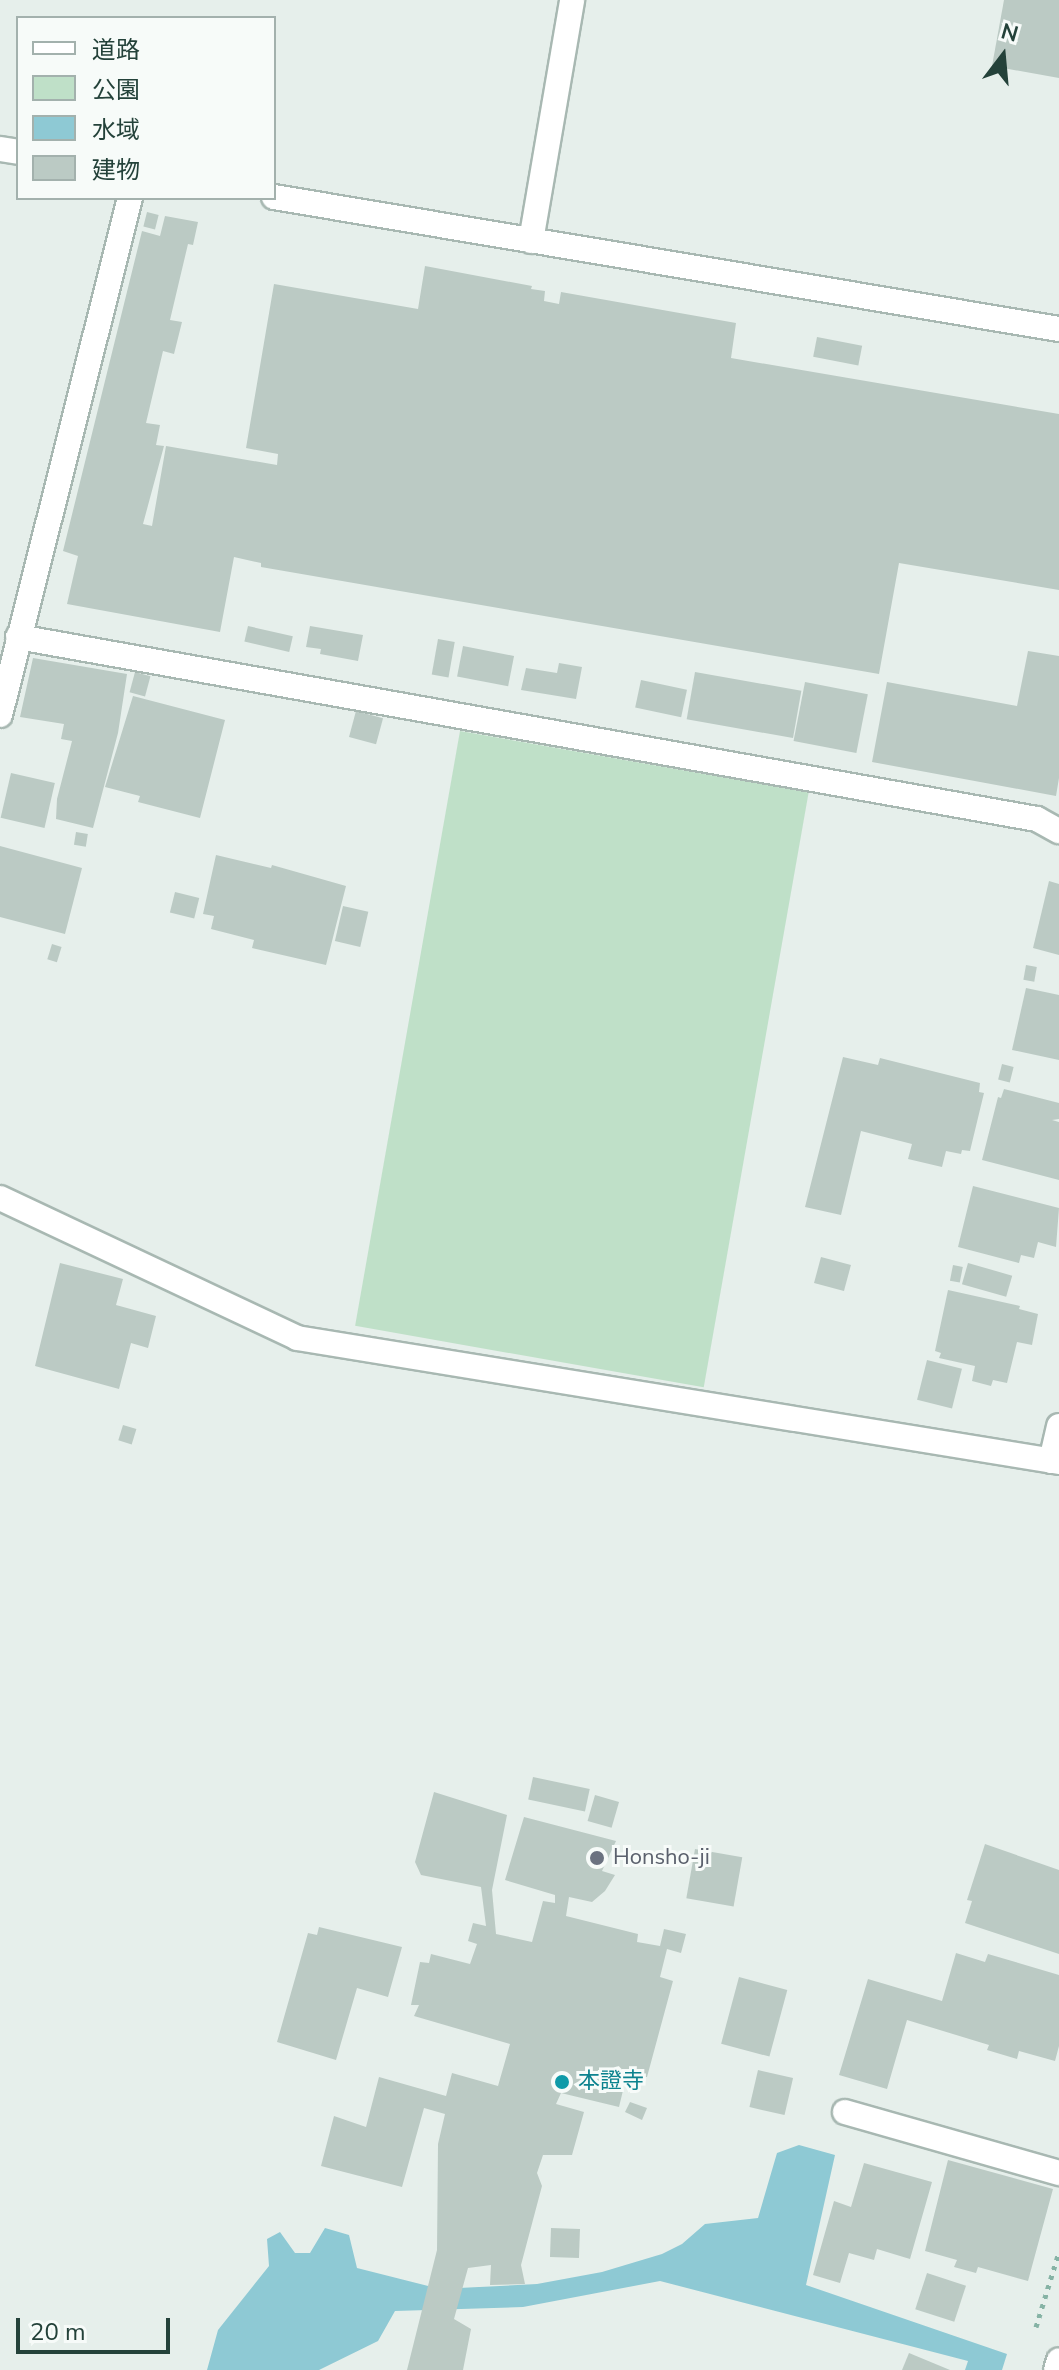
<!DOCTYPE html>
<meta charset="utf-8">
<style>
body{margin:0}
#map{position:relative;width:1059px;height:2370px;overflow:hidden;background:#e6efeb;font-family:"Nunito Sans","Noto Sans JP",sans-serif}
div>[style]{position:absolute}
.green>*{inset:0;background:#bfe0c8;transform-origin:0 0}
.water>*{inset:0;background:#8ec9d4}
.building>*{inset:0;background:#bbcac4;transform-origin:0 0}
.path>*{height:5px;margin-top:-2.5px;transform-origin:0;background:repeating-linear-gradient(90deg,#86b3a5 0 4px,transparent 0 10px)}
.roads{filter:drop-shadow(2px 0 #a8b8b2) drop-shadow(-2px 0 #a8b8b2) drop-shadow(0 2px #a8b8b2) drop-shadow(0 -2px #a8b8b2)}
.service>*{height:24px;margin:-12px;padding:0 12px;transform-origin:12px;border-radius:12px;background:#fff}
.minor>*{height:24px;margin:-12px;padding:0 12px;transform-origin:12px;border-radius:12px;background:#fff}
.secondary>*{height:24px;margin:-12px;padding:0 12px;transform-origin:12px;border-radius:12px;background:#fff}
.dots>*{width:22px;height:22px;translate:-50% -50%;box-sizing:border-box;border:4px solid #f7fbf9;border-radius:50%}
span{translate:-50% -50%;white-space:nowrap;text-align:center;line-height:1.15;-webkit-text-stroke:6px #f7fbf9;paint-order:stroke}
.worship-label{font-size:22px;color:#5b616d}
.left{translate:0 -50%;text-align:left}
.culture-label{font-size:22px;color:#0d838f}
.legend{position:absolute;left:16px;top:16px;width:260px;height:184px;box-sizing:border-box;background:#f7fbf9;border:2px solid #a3b1ad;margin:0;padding:10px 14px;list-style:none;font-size:24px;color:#24423a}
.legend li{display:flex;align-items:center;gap:16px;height:40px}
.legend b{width:40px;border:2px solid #a3b1ad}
.north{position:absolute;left:963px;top:16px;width:80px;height:80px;-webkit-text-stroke:6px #f7fbf9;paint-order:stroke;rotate:16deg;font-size:22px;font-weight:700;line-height:32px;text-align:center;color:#24423a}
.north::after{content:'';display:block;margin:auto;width:28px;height:36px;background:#24423a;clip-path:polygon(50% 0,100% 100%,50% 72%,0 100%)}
.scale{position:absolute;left:16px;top:2318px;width:154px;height:36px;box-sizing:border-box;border:4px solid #24423a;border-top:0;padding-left:10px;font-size:24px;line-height:28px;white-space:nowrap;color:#24423a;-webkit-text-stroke:6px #f7fbf9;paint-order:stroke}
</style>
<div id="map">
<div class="green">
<div style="left:460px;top:731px;width:354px;height:604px;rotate:10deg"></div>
</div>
<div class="water">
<div style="clip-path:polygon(799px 2145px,835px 2155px,806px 2285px,1007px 2354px,1002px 2370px,965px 2370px,968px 2361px,660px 2281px,523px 2307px,395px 2311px,378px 2341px,319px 2370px,207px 2370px,218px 2330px,269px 2266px,267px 2239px,280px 2232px,295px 2253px,310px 2253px,325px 2228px,349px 2235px,357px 2268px,440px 2289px,537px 2284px,602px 2272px,662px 2254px,682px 2244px,705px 2224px,758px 2218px,777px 2153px)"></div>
</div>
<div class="building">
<div style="clip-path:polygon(1004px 0,1059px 0,1059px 78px,992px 66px)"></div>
<div style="left:147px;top:212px;width:12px;height:15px;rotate:14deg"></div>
<div style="clip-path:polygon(165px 216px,198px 222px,193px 245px,188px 244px,170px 320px,182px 322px,174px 354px,163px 351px,146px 423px,160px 425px,156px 445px,164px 446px,143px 524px,152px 526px,166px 446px,277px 465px,278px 454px,246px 448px,274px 284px,418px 309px,425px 266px,532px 286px,531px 289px,545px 291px,544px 301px,559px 304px,561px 292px,736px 323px,731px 358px,1059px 414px,1059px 590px,899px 563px,879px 674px,261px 567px,261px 563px,234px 557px,220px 632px,67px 604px,78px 556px,63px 551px,142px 231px,160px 236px)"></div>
<div style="left:817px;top:337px;width:46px;height:20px;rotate:11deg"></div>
<div style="left:248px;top:626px;width:46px;height:16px;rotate:13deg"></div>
<div style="clip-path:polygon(310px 626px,363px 635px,358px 661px,320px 654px,321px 649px,306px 647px)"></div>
<div style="left:438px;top:639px;width:17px;height:36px;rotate:10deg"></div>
<div style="left:463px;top:646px;width:52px;height:31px;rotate:11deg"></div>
<div style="clip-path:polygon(1028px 651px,1059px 656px,1059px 778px,1056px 796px,872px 762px,887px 682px,1017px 706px)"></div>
<div style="clip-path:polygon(33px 658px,127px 674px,118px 733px,93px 828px,56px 819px,57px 799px,72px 741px,61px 739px,64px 724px,20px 717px)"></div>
<div style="clip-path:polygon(559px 663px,582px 667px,576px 699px,521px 690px,526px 668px,557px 673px)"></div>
<div style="left:135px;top:672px;width:16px;height:21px;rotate:15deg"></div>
<div style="left:695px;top:672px;width:108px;height:48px;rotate:10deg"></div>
<div style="left:641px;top:680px;width:47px;height:28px;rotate:12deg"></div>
<div style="left:805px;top:682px;width:64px;height:60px;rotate:11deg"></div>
<div style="clip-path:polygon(133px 696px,225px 720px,200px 818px,138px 802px,140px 796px,105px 787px)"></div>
<div style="left:356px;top:711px;width:28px;height:27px;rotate:15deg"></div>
<div style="left:11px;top:773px;width:45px;height:46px;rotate:13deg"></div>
<div style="left:76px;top:832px;width:12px;height:13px;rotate:9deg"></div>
<div style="clip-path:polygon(0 846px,82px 868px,65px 934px,0 917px)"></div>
<div style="clip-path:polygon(216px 855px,271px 868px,272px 865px,346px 886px,326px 965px,252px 948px,254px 940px,211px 929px,214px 916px,203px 914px)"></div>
<div style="clip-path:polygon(1049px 881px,1059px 884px,1059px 955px,1033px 948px)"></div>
<div style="left:175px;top:892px;width:25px;height:21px;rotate:14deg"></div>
<div style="left:343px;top:906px;width:26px;height:36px;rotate:13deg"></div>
<div style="left:52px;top:944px;width:10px;height:16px;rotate:17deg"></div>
<div style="left:1026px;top:965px;width:11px;height:15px;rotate:10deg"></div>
<div style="clip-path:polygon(1026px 988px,1059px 995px,1059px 1060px,1012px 1050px)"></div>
<div style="clip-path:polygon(843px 1057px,878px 1065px,880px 1058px,980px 1083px,979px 1092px,984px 1093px,970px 1151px,962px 1150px,961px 1154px,946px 1151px,942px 1167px,908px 1159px,912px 1144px,861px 1131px,841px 1215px,805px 1207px)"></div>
<div style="left:1002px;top:1064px;width:12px;height:16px;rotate:14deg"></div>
<div style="clip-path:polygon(1004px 1089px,1059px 1103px,1059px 1119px,1052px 1120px,1059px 1122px,1059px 1180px,982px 1160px,998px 1097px,1001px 1098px)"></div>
<div style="clip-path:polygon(973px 1186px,1059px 1208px,1056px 1247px,1038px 1242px,1034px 1258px,1021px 1255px,1019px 1263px,958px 1247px)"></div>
<div style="left:821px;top:1257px;width:31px;height:27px;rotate:15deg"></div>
<div style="clip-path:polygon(60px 1263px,123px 1279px,116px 1305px,156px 1316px,148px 1348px,131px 1343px,119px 1389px,35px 1366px)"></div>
<div style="left:968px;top:1263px;width:46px;height:22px;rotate:16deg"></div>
<div style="left:953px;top:1265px;width:10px;height:16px;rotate:11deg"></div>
<div style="clip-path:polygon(948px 1290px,1020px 1306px,1019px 1309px,1038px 1314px,1032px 1345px,1017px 1342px,1007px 1383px,993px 1380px,991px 1386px,972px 1381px,975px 1366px,939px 1358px,941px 1353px,935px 1351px)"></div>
<div style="left:927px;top:1360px;width:36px;height:41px;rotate:14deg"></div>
<div style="left:123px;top:1425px;width:14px;height:16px;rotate:17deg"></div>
<div style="left:533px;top:1777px;width:58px;height:23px;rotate:12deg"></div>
<div style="clip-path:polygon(434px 1792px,507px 1815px,492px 1890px,496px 1934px,532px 1942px,543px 1901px,555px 1903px,555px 1895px,505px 1880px,524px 1817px,616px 1841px,602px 1871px,615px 1875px,605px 1891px,592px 1902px,569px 1897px,566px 1916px,638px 1934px,637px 1942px,660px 1946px,664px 1929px,686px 1934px,681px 1953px,667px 1949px,660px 1977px,673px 1981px,647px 2077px,626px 2078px,619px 2107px,561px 2093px,556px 2104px,584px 2112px,572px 2155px,543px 2155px,537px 2173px,542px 2186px,521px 2265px,525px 2284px,490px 2285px,491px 2265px,468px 2268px,454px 2319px,471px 2329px,463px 2370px,407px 2370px,437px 2250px,438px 2144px,445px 2114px,424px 2108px,402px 2187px,321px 2166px,334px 2116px,366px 2127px,379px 2077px,446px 2096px,452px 2073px,498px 2086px,510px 2044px,414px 2016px,419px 2005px,411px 2005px,420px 1962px,429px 1963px,431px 1954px,470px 1964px,477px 1944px,468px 1941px,473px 1923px,486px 1926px,481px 1887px,421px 1875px,415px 1862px)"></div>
<div style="left:595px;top:1795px;width:25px;height:27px;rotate:16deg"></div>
<div style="clip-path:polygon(985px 1844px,1059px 1870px,1059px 1954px,965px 1923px,972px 1901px,967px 1900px)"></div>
<div style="left:695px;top:1849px;width:48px;height:50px;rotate:10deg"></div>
<div style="clip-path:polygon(319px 1927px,402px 1947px,388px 1997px,357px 1988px,336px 2060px,277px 2042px,308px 1933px,317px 1935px)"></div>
<div style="clip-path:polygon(956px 1953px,985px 1962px,988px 1954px,1059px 1975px,1059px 2046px,1055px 2061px,1019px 2051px,1017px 2059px,987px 2050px,989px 2045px,907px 2020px,887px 2089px,839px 2075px,868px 1979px,942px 2001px)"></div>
<div style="left:739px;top:1977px;width:50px;height:69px;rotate:15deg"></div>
<div style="left:758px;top:2070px;width:36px;height:38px;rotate:13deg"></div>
<div style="clip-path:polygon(630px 2102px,647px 2108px,642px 2120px,625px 2112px)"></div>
<div style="clip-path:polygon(948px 2160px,1053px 2189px,1028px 2281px,978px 2267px,976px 2273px,954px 2267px,957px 2260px,925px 2251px)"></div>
<div style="clip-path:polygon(864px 2163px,932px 2182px,910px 2259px,877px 2249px,874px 2260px,849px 2253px,840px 2283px,813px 2275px,834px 2201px,851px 2207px)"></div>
<div style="left:551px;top:2228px;width:29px;height:29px;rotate:2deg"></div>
<div style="left:927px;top:2273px;width:41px;height:38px;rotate:18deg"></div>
<div style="clip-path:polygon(909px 2353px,950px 2370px,902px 2370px)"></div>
</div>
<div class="path">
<div style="left:1036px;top:2327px;width:78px;rotate:-73deg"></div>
</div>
<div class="roads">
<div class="service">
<div style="left:845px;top:2112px;width:223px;rotate:15.9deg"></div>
</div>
<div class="minor">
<div style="left:0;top:149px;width:18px;rotate:9deg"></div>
<div style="left:274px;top:197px;width:796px;rotate:9.55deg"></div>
<div style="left:531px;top:241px;width:244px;rotate:-80.3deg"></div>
<div style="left:18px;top:637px;width:1035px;rotate:10.13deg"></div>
<div style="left:1037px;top:819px;width:25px;rotate:29deg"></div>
<div style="left:0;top:715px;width:533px;rotate:-75.89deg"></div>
<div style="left:0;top:1198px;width:328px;rotate:25.2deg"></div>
<div style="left:297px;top:1338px;width:772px;rotate:9.24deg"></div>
<div style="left:1051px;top:1461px;width:36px;rotate:-77deg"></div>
</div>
<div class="secondary">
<div style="left:1056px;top:2370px;width:10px;rotate:-73deg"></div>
</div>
</div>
<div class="dots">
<div style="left:597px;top:1858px;background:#6b7280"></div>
<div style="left:562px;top:2082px;background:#0f9aa8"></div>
</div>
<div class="worship-label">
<span class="left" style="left:613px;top:1858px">Honsho-ji</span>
</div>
<div class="culture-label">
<span class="left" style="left:578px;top:2082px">本證寺</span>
</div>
<ul class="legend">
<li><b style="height:10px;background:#fff"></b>道路</li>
<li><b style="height:22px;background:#bfe0c8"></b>公園</li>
<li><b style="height:22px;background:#8ec9d4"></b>水域</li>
<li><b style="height:22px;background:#bbcac4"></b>建物</li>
</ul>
<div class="north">N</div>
<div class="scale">20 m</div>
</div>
